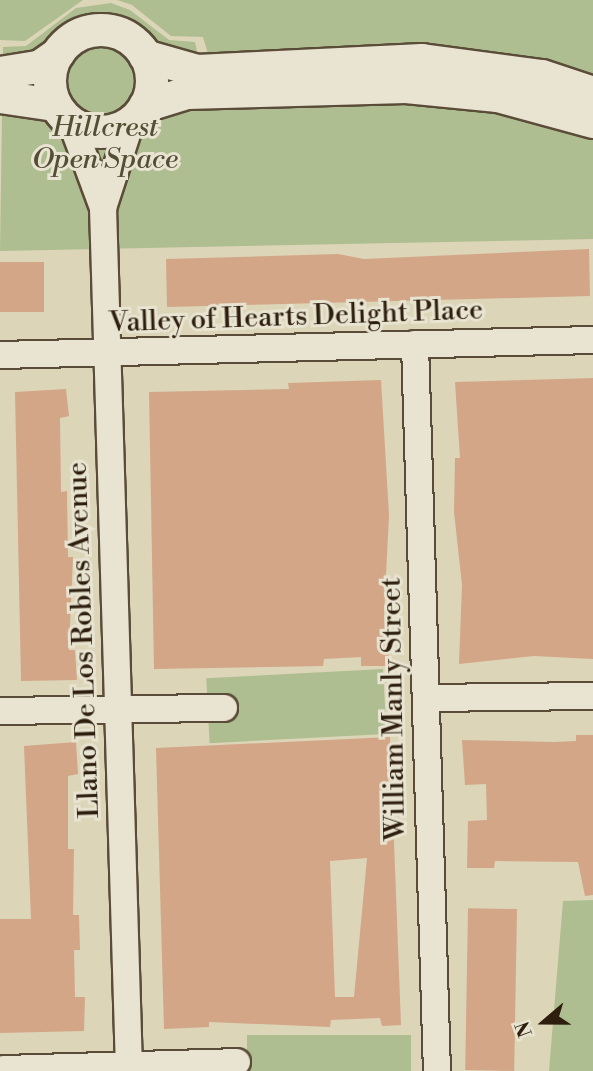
<!DOCTYPE html>
<style>
body{margin:0}
#map{position:relative;width:593px;height:1071px;overflow:hidden;background:#dcd5b8;font-family:"Libre Bodoni",serif}
div>[style]{position:absolute}
.green>*{inset:0;background:#aebe91;transform-origin:0 0}
.building>*{inset:0;background:#d3a688;transform-origin:0 0}
.roads{filter:drop-shadow(2px 0 #5a4c38) drop-shadow(-2px 0 #5a4c38) drop-shadow(0 2px #5a4c38) drop-shadow(0 -2px #5a4c38)}
.minor>*{height:26px;margin:-13px;padding:0 13px;transform-origin:13px;border-radius:13px;background:#e8e4d1}
.tertiary>*{height:32px;margin:-16px;padding:0 16px;transform-origin:16px;border-radius:16px;background:#e8e4d1}
.tertiary>.ring{margin:-16px;padding:0;box-sizing:content-box;background:none;border:32px solid #e8e4d1;border-radius:50%}
span{translate:-50% -50%;white-space:nowrap;text-align:center;line-height:1.15;-webkit-text-stroke:6px #e8e4d1;paint-order:stroke}
.park-label{font-size:28px;color:#544e35;font-style:italic}
.street-label{font-size:28px;color:#2e1e0e}
.north{position:absolute;left:509px;top:987px;width:70px;height:70px;-webkit-text-stroke:5px #e8e4d1;paint-order:stroke;rotate:250deg;font-size:19px;font-weight:700;line-height:28px;text-align:center;color:#2e1e0e}
.north::after{content:'';display:block;margin:auto;width:24px;height:32px;background:#2e1e0e;clip-path:polygon(50% 0,100% 100%,50% 72%,0 100%)}
</style>
<div id="map">
<div class="green">
<div style="clip-path:polygon(0 0,83px 0,25px 41px,0 40px)"></div>
<div style="clip-path:polygon(117px 0,593px 0,593px 82px,421px 49px,208px 54px,203px 37px,171px 36px,132px 5px)"></div>
<div style="clip-path:polygon(111px 3px,130px 10px,169px 40px,195px 42px,198px 56px,593px 122px,593px 239px,0 251px,3px 47px,26px 46px,76px 8px)"></div>
<div style="left:383px;top:669px;width:65px;height:177px;rotate:87deg"></div>
<div style="clip-path:polygon(593px 900px,593px 1071px,549px 1071px,563px 901px)"></div>
<div style="left:411px;top:1035px;width:36px;height:164px;rotate:90deg"></div>
</div>
<div class="building">
<div style="clip-path:polygon(589px 249px,590px 296px,167px 307px,166px 259px,338px 254px,364px 259px)"></div>
<div style="left:44px;top:262px;width:50px;height:44px;rotate:90deg"></div>
<div style="clip-path:polygon(593px 378px,593px 659px,534px 656px,459px 664px,462px 585px,454px 512px,455px 458px,460px 458px,455px 382px)"></div>
<div style="clip-path:polygon(381px 380px,389px 515px,384px 616px,390px 666px,361px 666px,361px 657px,324px 659px,323px 666px,154px 669px,149px 392px,289px 389px,288px 383px)"></div>
<div style="clip-path:polygon(66px 389px,69px 416px,60px 418px,61px 492px,67px 491px,68px 557px,73px 557px,69px 650px,75px 650px,77px 680px,21px 681px,15px 392px)"></div>
<div style="clip-path:polygon(576px 735px,593px 735px,593px 895px,585px 896px,578px 862px,495px 861px,494px 868px,467px 868px,468px 821px,487px 820px,486px 784px,465px 785px,462px 740px,554px 742px,576px 741px)"></div>
<div style="clip-path:polygon(evenodd,390px 737px,401px 1025px,382px 1026px,380px 1018px,331px 1020px,330px 1027px,209px 1022px,209px 1027px,164px 1029px,156px 748px,390px 737px,367px 858px,354px 997px,335px 997px,330px 861px,367px 858px)"></div>
<div style="clip-path:polygon(76px 742px,78px 774px,68px 776px,68px 849px,74px 849px,73px 915px,79px 915px,80px 950px,74px 950px,75px 997px,85px 997px,84px 1031px,0 1033px,0 919px,31px 919px,24px 746px)"></div>
<div style="left:517px;top:909px;width:162px;height:49px;rotate:91deg"></div>
</div>
<div class="roads">
<div class="minor">
<div style="left:72px;top:124px;width:90px;rotate:69.7deg"></div>
<div style="left:103px;top:208px;width:863px;rotate:88.27deg"></div>
<div style="left:103px;top:208px;width:90px;rotate:-72deg"></div>
<div style="left:415px;top:344px;width:727px;rotate:88.27deg"></div>
<div style="left:0;top:355px;width:593px;rotate:-1.45deg"></div>
<div style="left:427px;top:698px;width:166px;rotate:-0.7deg"></div>
<div style="left:0;top:711px;width:224px;rotate:-0.8deg"></div>
<div style="left:4px;top:1069px;width:233px;rotate:-1.7deg"></div>
</div>
<div class="tertiary">
<div class="ring" style="left:50px;top:30px;width:70px;height:70px"></div>
<div style="left:145px;top:56px;width:54px;rotate:16.1deg"></div>
<div style="left:197px;top:71px;width:225px;rotate:-2.8deg"></div>
<div style="left:422px;top:60px;width:121px;rotate:7.6deg"></div>
<div style="left:542px;top:76px;width:54px;rotate:18.4deg"></div>
<div style="left:0;top:73px;width:39px;rotate:-9deg"></div>
<div style="left:39px;top:67px;width:24px;rotate:-35deg"></div>
<div style="left:0;top:97px;width:55px;rotate:8.4deg"></div>
<div style="left:145px;top:106px;width:44px;rotate:-17.2deg"></div>
<div style="left:187px;top:93px;width:219px;rotate:-1.6deg"></div>
<div style="left:406px;top:87px;width:92px;rotate:5.6deg"></div>
<div style="left:498px;top:96px;width:98px;rotate:15.3deg"></div>
</div>
</div>
<div class="park-label">
<span style="left:105px;top:144px">Hillcrest<br>Open Space</span>
</div>
<div class="street-label">
<span style="left:296px;top:317px;rotate:-2deg">Valley of Hearts Delight Place</span>
<span style="left:84px;top:640px;rotate:-92deg">Llano De Los Robles Avenue</span>
<span style="left:394px;top:709px;rotate:-91deg">William Manly Street</span>
</div>
<div class="north">N</div>
</div>
